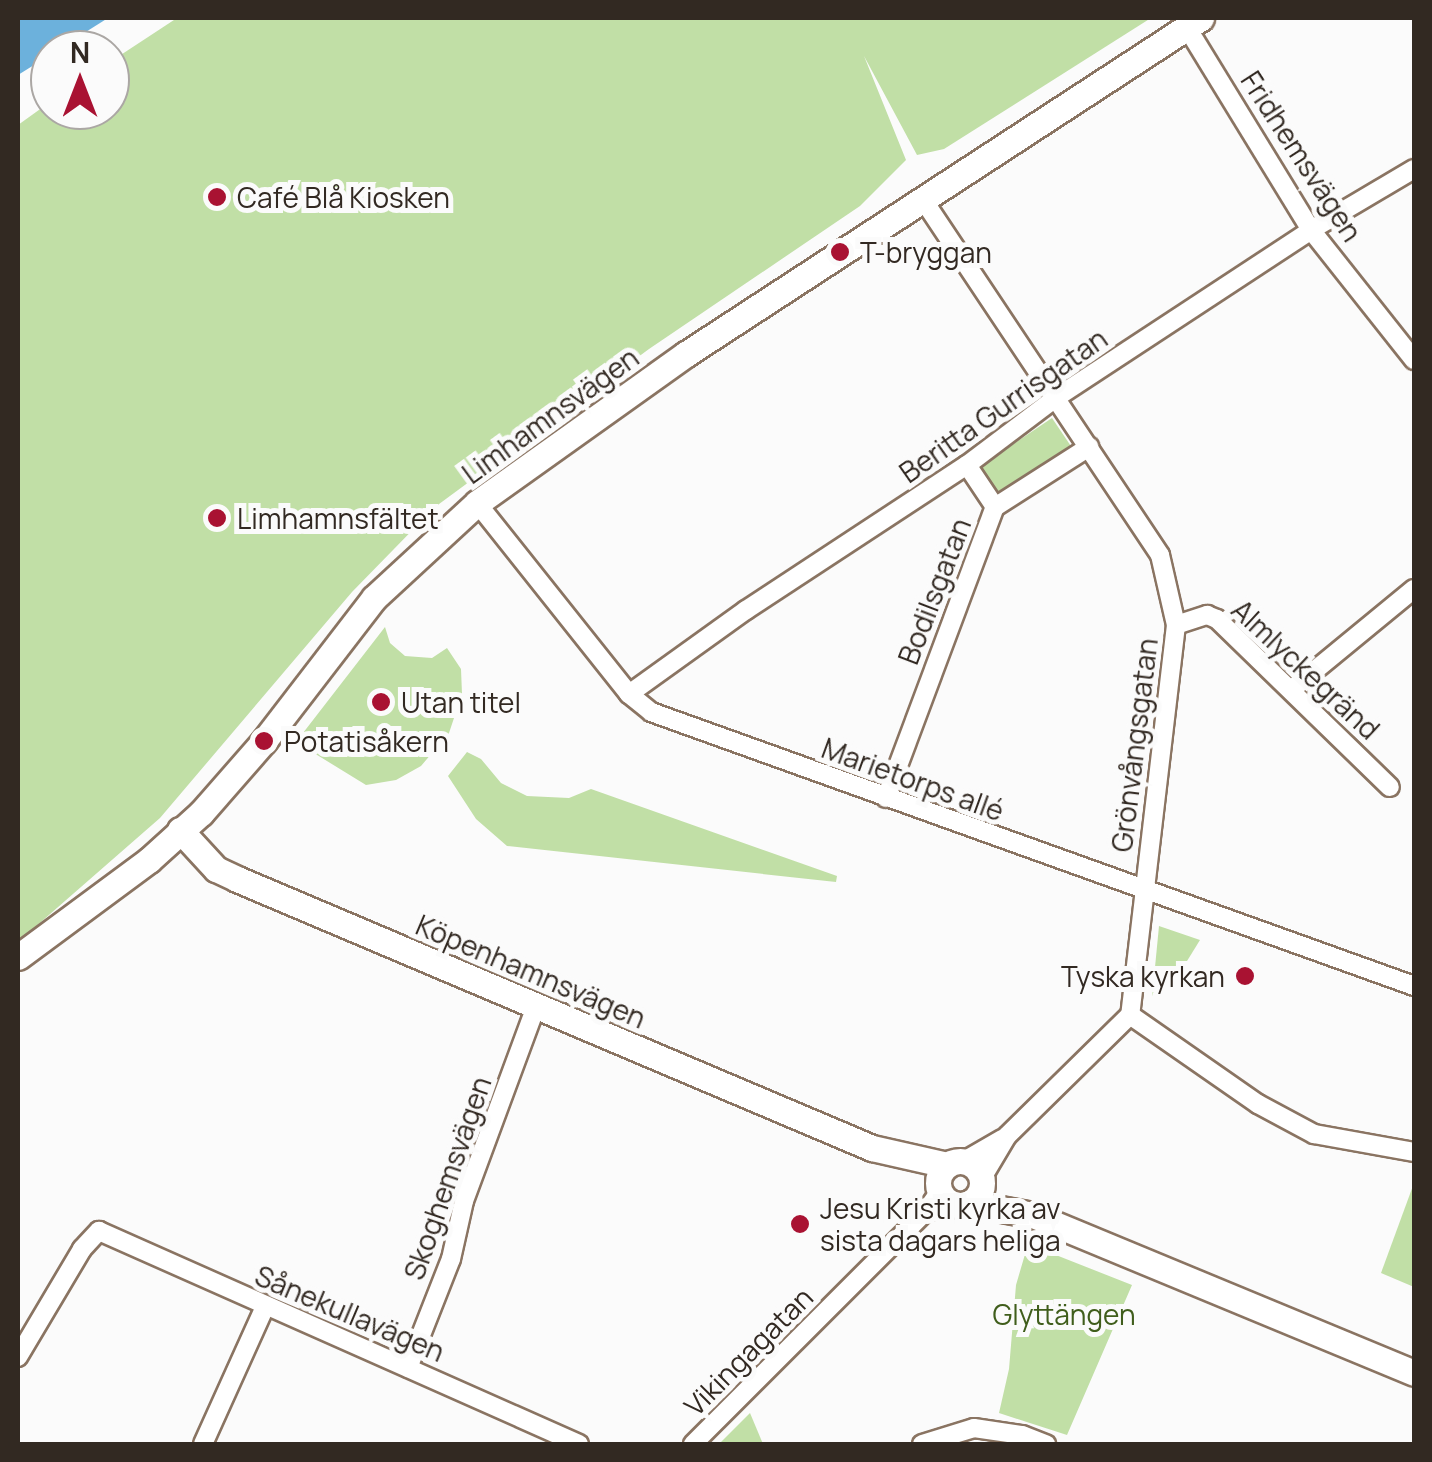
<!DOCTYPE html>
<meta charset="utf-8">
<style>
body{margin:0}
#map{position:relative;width:1432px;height:1462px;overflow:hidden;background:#fbfbfb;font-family:Manrope,sans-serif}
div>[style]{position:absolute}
.green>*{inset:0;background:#c1dfa6;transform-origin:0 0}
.water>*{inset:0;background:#6cb1dc}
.roads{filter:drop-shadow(2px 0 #8a7462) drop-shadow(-2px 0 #8a7462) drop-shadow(0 2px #8a7462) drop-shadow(0 -2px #8a7462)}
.street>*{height:18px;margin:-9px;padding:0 9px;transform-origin:9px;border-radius:9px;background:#fff}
.secondary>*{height:25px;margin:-12.5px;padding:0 12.5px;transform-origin:12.5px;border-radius:12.5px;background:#fff}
.secondary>.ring{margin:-12.5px;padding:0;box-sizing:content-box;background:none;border:25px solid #fff;border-radius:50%}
.dots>*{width:28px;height:28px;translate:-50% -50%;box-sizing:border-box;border:5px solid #fbfbfb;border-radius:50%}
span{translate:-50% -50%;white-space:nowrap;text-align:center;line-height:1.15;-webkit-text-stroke:10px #fbfbfb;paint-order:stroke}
.street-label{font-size:28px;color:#322922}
.poi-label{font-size:28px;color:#322922}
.left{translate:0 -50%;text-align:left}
.right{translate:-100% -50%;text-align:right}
.park-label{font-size:28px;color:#405e1c}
.frame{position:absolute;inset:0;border:20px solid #322922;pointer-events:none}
.north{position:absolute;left:30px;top:30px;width:100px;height:100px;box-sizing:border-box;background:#fbfbfb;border:2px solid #aba7a4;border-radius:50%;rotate:0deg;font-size:28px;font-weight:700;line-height:40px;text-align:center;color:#322922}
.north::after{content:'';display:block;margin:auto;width:35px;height:45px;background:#a91232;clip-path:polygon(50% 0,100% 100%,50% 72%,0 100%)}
</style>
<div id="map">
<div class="green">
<div style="clip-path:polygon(177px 18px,1151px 18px,944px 149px,917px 155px,864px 56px,906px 160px,860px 206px,649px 349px,435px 507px,352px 592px,160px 818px,18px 942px,18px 125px,50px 102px,50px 110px,110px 110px,110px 62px)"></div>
<div style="left:1052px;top:418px;width:37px;height:87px;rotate:56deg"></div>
<div style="clip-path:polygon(385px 627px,390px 643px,405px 656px,432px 658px,447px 648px,461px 669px,462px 694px,449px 733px,421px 766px,396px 780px,366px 785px,296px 742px)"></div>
<div style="clip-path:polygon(467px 752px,481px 759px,501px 783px,527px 796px,569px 798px,591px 789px,837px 876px,836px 882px,507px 846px,476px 819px,448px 776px)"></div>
<div style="clip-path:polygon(1159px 926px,1200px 940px,1179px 974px,1152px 998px)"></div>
<div style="clip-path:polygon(1414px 1183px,1414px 1287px,1381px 1273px)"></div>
<div style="clip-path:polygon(1028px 1244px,1132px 1285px,1067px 1435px,999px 1413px,1009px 1369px,1016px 1285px)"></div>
<div style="clip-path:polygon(750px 1413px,763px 1444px,719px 1444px)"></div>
</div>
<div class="water">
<div style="clip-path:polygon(18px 18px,108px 18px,57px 50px,50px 50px,50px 55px,18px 75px)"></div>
</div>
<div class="roads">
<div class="street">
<div style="left:1186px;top:26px;width:239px;rotate:58.5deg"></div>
<div style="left:1311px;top:230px;width:166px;rotate:51.6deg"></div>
<div style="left:922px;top:198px;width:429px;rotate:56.3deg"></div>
<div style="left:1160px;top:555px;width:72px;rotate:77.1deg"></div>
<div style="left:1176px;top:625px;width:393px;rotate:96.7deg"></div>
<div style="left:1130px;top:1015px;width:173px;rotate:135.5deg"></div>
<div style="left:1007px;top:1136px;width:49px;rotate:120.8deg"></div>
<div style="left:967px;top:465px;width:50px;rotate:56.3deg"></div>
<div style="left:477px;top:503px;width:244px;rotate:51.5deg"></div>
<div style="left:629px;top:694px;width:28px;rotate:39deg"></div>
<div style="left:651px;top:712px;width:811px;rotate:19.75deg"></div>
<div style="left:1176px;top:625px;width:33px;rotate:-18deg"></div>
<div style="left:1207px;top:615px;width:11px;rotate:22deg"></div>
<div style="left:1217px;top:619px;width:241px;rotate:44.2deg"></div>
<div style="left:1291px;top:690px;width:159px;rotate:-39.4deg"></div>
<div style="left:629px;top:694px;width:144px;rotate:-35.7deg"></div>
<div style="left:746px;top:610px;width:264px;rotate:-33.3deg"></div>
<div style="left:967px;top:465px;width:113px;rotate:-37.1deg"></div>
<div style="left:1057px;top:397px;width:304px;rotate:-33.3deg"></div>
<div style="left:1311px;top:230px;width:120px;rotate:-30.6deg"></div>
<div style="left:886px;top:798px;width:311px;rotate:-69.5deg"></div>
<div style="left:995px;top:507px;width:112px;rotate:-32.6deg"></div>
<div style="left:1130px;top:1015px;width:156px;rotate:34.8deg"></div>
<div style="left:1258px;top:1104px;width:64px;rotate:28.2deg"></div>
<div style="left:1314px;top:1134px;width:102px;rotate:10.2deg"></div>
<div style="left:964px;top:1161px;width:44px;rotate:-30.1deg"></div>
<div style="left:925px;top:1212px;width:30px;rotate:-15deg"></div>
<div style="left:18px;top:1357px;width:126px;rotate:-59.3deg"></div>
<div style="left:82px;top:1249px;width:25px;rotate:-47deg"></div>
<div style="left:99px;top:1231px;width:525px;rotate:23.93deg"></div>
<div style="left:408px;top:1368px;width:117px;rotate:-68.5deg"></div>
<div style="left:451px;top:1259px;width:59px;rotate:-77.4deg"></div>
<div style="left:464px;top:1201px;width:208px;rotate:-69.7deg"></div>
<div style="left:203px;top:1444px;width:150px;rotate:-65.7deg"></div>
<div style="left:693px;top:1444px;width:328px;rotate:-45deg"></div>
<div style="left:925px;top:1212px;width:26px;rotate:-54deg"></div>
<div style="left:922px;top:1444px;width:54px;rotate:-17.1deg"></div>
<div style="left:974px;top:1428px;width:49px;rotate:8.3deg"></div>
<div style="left:1022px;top:1435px;width:26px;rotate:21deg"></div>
</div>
<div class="secondary">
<div style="left:180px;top:830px;width:53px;rotate:47.3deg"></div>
<div style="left:216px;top:869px;width:23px;rotate:25deg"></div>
<div style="left:237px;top:879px;width:690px;rotate:22.96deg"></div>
<div style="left:872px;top:1148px;width:77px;rotate:12.8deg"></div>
<div style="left:18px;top:957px;width:163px;rotate:-36.5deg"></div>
<div style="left:149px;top:860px;width:70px;rotate:-42.1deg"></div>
<div style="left:201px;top:813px;width:96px;rotate:-48.8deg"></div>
<div style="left:264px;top:741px;width:180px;rotate:-52.4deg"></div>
<div style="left:374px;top:598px;width:140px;rotate:-42.7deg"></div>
<div style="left:477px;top:503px;width:257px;rotate:-35.5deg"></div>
<div style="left:686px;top:354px;width:615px;rotate:-33.12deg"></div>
<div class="ring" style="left:938px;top:1161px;width:19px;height:19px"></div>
<div style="left:969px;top:1203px;width:65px;rotate:10.6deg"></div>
<div style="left:1033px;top:1215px;width:412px;rotate:22.5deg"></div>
</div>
</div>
<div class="dots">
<div style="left:217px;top:197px;background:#a91232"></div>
<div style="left:840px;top:252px;background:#a91232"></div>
<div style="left:217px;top:518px;background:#a91232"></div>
<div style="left:381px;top:702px;background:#a91232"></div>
<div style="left:264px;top:741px;background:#a91232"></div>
<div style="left:1245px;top:976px;background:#a91232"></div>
<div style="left:800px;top:1224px;background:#a91232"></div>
</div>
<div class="street-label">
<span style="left:1302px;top:156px;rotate:57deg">Fridhemsvägen</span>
<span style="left:1003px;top:405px;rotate:-35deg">Beritta Gurrisgatan</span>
<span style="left:550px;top:415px;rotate:-36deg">Limhamnsvägen</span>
<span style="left:934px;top:591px;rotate:-69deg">Bodilsgatan</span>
<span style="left:1306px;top:669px;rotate:43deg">Almlyckegränd</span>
<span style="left:1134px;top:745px;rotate:-83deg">Grönvångsgatan</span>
<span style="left:913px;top:779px;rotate:20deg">Marietorps allé</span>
<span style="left:531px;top:971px;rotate:23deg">Köpenhamnsvägen</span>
<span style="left:447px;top:1178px;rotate:-71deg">Skoghemsvägen</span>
<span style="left:350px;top:1313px;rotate:23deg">Sånekullavägen</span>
<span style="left:748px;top:1351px;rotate:-45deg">Vikingagatan</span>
</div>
<div class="poi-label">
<span class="left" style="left:237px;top:197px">Café Blå Kiosken</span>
<span class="left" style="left:860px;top:252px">T-bryggan</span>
<span class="left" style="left:237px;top:518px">Limhamnsfältet</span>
<span class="left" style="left:401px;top:702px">Utan titel</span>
<span class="left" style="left:284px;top:741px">Potatisåkern</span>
<span class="right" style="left:1225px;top:976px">Tyska kyrkan</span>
<span class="left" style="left:820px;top:1224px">Jesu Kristi kyrka av<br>sista dagars heliga</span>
</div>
<div class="park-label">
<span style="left:1064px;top:1314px">Glyttängen</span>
</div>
<div class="frame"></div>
<div class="north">N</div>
</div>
